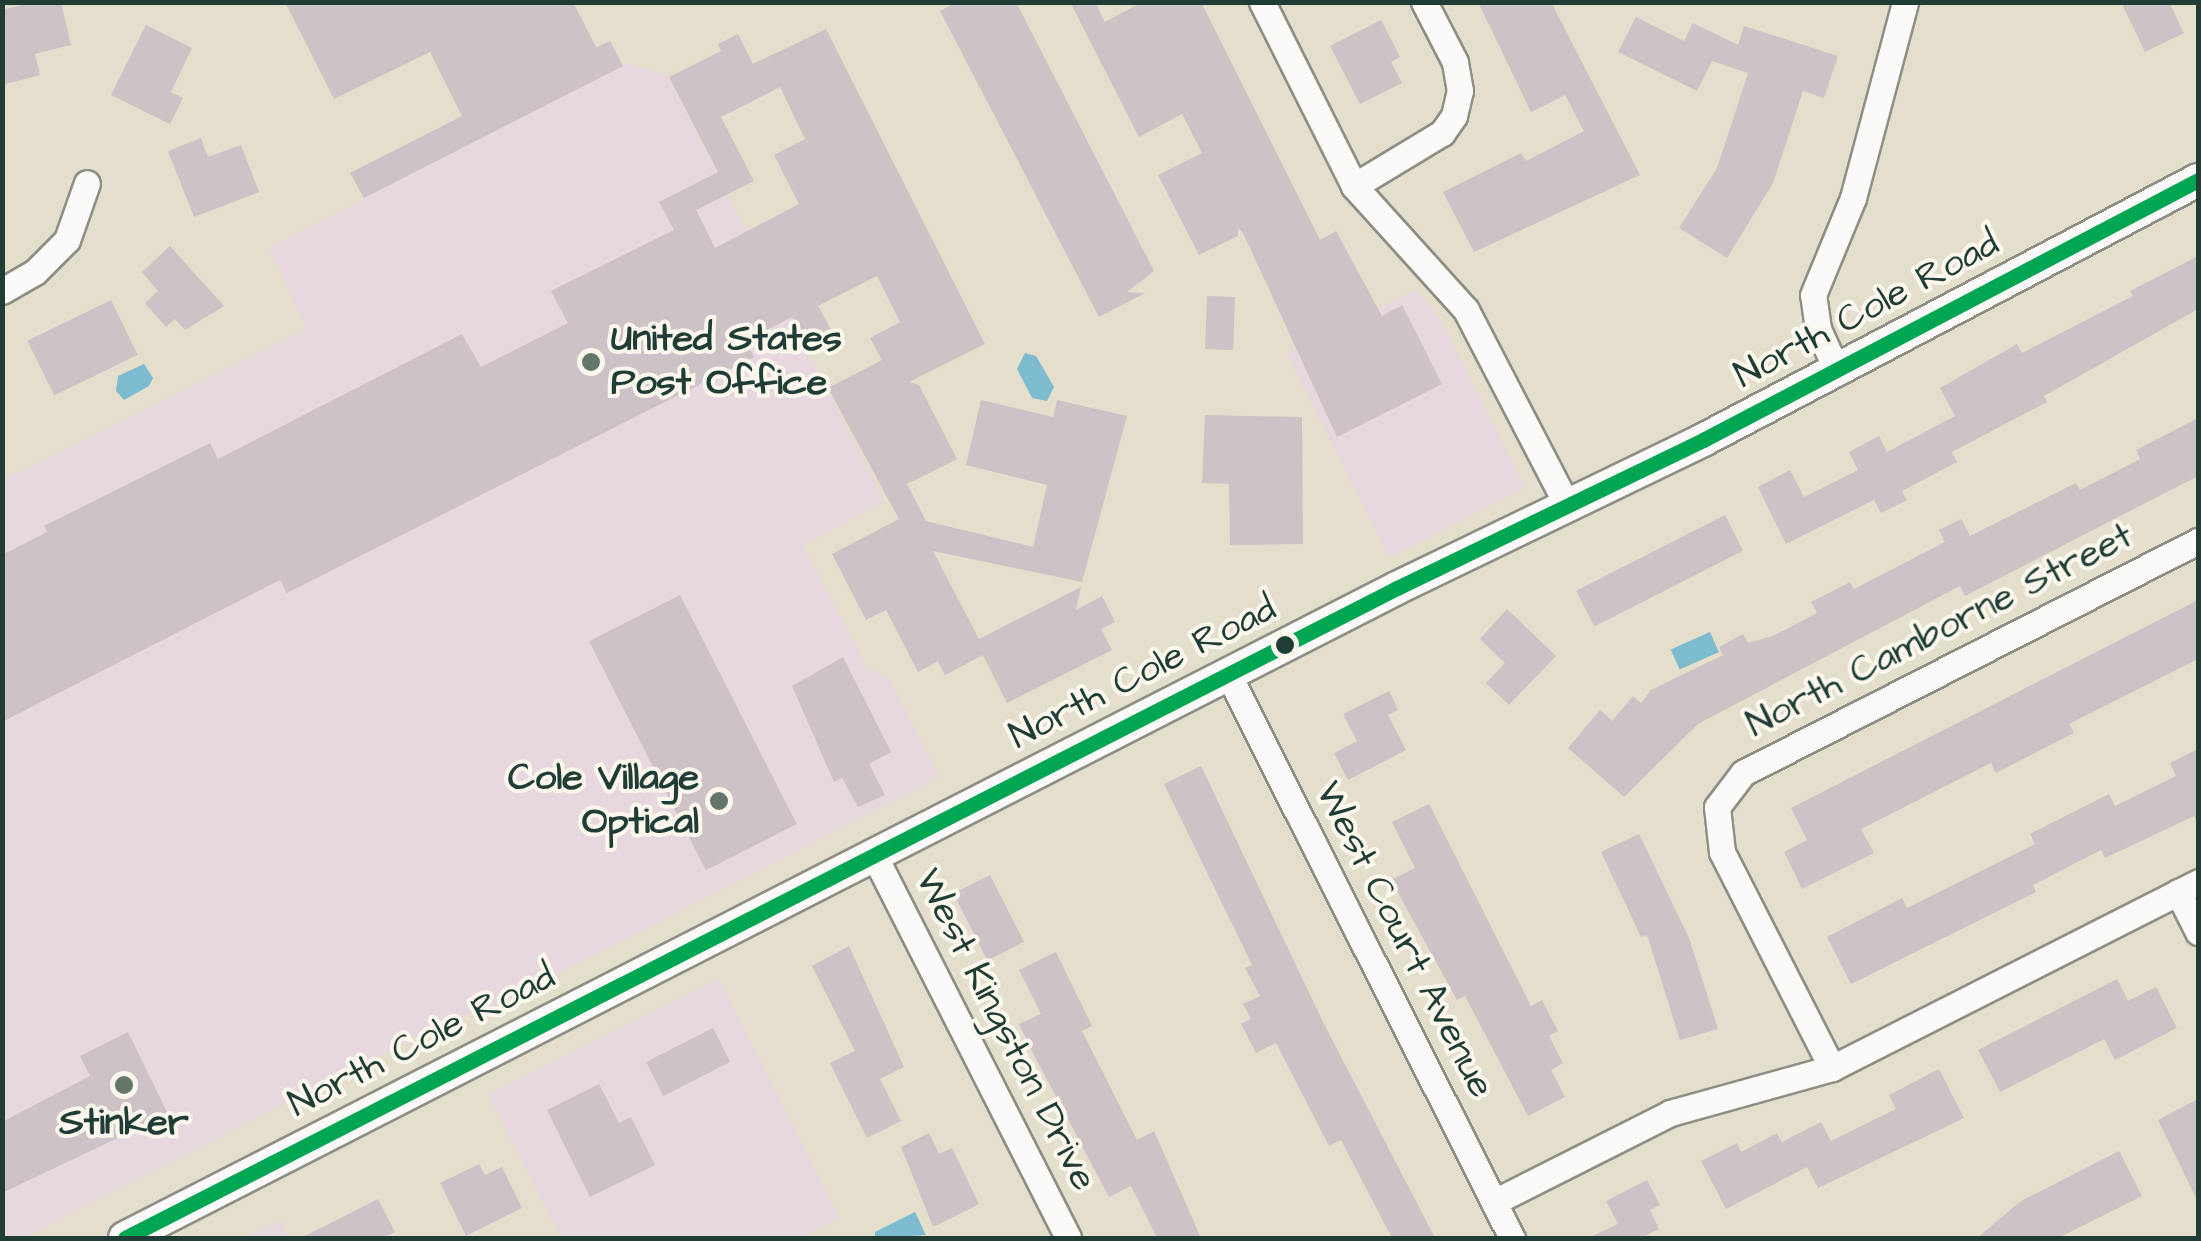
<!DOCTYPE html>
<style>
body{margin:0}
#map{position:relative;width:2201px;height:1241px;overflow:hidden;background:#e4dfcd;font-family:"Architects Daughter",sans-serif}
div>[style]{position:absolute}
.built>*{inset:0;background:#e7d7de}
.water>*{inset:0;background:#7dbbce;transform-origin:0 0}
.building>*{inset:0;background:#cdc2c5;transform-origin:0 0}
.roads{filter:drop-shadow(2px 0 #8d8f85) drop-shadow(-2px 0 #8d8f85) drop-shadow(0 2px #8d8f85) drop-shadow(0 -2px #8d8f85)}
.minor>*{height:25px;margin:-12.5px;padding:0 12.5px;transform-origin:12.5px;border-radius:12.5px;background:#fbfaf8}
.major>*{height:32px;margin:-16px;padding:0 16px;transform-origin:16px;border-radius:16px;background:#fbfaf8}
.bus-1>*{height:15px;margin:-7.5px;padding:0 7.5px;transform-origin:7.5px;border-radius:7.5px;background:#00a651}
.dots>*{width:28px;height:28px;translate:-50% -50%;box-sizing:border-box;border:5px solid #fbf7ec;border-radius:50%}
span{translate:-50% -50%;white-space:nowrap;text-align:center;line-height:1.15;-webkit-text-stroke:8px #fbf7ec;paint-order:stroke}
.street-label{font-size:38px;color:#1f3d34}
.poi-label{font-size:38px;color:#1f3d34;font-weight:700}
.left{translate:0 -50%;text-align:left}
.right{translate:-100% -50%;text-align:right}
.frame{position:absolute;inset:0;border:5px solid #1f3d34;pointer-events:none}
</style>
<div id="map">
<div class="built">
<div style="clip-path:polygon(628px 63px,668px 76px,884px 502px,803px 545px,866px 666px,888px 677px,940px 777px,511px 998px,435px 1027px,23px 1238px,3px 1238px,3px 480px,306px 328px,269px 248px)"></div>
<div style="clip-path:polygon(1416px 290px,1440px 320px,1525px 488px,1389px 557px,1287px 354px)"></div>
<div style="clip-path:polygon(718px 978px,840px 1218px,800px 1238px,561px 1238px,488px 1095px)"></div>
<div style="clip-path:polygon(280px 1220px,289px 1238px,242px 1238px)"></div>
</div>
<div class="water">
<div style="clip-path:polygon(1025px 353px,1036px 356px,1054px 387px,1047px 401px,1032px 398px,1017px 369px)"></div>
<div style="clip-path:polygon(144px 364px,153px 378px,149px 386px,124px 400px,116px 391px,118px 376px)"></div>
<div style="left:1710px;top:632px;width:22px;height:43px;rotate:66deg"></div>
<div style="clip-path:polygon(915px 1212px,926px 1235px,875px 1238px,875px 1232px)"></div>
</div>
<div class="building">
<div style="clip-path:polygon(34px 2px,61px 2px,71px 45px,35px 54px,40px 75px,2px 85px,2px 10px)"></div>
<div style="clip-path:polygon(285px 2px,573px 2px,596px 47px,610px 41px,623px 66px,364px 198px,350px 173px,462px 116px,430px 52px,334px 99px)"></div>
<div style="clip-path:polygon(957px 2px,1016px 2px,1154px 271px,1127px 292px,1145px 293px,1099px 317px,940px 11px)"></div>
<div style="clip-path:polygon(1070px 2px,1095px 2px,1105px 22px,1142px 2px,1201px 2px,1320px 240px,1336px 231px,1382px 316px,1402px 305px,1442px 384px,1337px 437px,1243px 233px,1238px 228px,1238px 236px,1199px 255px,1158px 175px,1202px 153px,1182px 114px,1139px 137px)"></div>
<div style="clip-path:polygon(1478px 2px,1551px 2px,1640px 175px,1474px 252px,1443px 192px,1521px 153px,1526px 161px,1584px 131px,1565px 95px,1531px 112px)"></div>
<div style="clip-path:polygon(2121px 2px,2169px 2px,2184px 33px,2145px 52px)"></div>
<div style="clip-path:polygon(1636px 17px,1684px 41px,1693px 23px,1738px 45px,1744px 26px,1838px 56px,1824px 98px,1803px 91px,1773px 183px,1727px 258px,1679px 228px,1717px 168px,1748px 73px,1712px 61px,1697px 91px,1618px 52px)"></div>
<div style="clip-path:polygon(1381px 20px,1400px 57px,1391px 62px,1402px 83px,1360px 104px,1330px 46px)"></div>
<div style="clip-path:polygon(146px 25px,192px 48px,171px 92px,183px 98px,170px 124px,111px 95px)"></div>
<div style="clip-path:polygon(evenodd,826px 29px,985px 344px,909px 382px,919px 385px,957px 459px,907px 484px,926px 521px,1033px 547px,1047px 485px,966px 465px,981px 400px,1053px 417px,1057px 400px,1127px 416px,1082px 582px,933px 551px,979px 639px,1081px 587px,1076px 610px,1102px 596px,1115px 622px,1101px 629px,1112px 650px,1007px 703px,983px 655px,945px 675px,938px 661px,918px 672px,886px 610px,866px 620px,832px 554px,899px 519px,828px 388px,882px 360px,870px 338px,900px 322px,877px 276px,818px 306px,833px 333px,807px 346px,792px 317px,746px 341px,754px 357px,287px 593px,280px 580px,2px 722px,2px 555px,47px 532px,44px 526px,210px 443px,218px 459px,462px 334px,481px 367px,568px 323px,551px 291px,674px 230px,659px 202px,718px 172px,669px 77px,721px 51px,718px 44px,738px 34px,753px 64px,826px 29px,780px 87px,805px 139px,774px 155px,799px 204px,715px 248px,696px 210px,754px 181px,721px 117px,780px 87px)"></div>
<div style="clip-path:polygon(201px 138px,208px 157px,241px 145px,259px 192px,194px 217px,168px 151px)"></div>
<div style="clip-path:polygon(170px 246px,224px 306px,185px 330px,175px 319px,166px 327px,145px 303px,158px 291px,142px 272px)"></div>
<div style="clip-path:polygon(2198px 256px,2198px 309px,2044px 396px,2047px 402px,1952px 452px,1957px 462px,1902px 491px,1907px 500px,1881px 513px,1874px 500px,1786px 544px,1758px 487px,1790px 470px,1804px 497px,1858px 470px,1849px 452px,1879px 436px,1887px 452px,1955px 416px,1940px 388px,2017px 344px,2022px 353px,2133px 296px,2130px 291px)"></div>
<div style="left:1207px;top:296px;width:28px;height:53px;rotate:2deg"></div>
<div style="left:111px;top:300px;width:61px;height:93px;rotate:64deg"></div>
<div style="clip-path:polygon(1205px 415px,1302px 417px,1303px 544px,1230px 545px,1229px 484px,1202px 483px)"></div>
<div style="clip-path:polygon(2198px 418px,2198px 476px,1965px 596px,1960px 586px,1698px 724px,1624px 797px,1568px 748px,1600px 710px,1612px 721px,1633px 696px,1641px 703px,1651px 690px,1723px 655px,1719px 647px,1743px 634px,1748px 643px,1775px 635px,1817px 613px,1811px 602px,1850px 582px,1854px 589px,1945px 542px,1939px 530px,1961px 519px,1970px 536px,2076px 483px,2080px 490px,2140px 459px,2136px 450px)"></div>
<div style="left:1725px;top:515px;width:40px;height:167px;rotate:63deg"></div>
<div style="left:680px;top:595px;width:257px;height:102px;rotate:63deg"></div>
<div style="clip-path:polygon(2198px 600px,2198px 659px,2069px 724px,2074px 733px,1996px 773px,1991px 763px,1861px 829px,1874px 853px,1802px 889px,1784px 852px,1807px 840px,1791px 808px)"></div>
<div style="clip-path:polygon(1507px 609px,1556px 656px,1509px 705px,1486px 683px,1505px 663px,1480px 639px)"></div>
<div style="clip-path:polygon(843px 657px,891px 752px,869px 764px,885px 795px,858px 807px,842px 778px,834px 782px,792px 686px)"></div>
<div style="clip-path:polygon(1389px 691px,1398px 710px,1388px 715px,1406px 750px,1348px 780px,1334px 753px,1357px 741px,1343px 714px)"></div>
<div style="clip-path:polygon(2198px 749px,2198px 824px,2194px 816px,2105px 858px,2101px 850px,2033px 885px,2036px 892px,1851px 984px,1827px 937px,1902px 898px,1907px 908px,2035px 844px,2030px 834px,2109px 794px,2115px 806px,2176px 776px,2170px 763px)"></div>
<div style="clip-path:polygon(1201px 766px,1322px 1020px,1435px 1238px,1392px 1238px,1341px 1140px,1329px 1146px,1276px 1043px,1256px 1053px,1241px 1024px,1251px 1019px,1243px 1004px,1260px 996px,1245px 968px,1252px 965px,1164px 784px)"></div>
<div style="clip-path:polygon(1429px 804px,1531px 1006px,1542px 1000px,1558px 1031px,1549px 1036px,1563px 1063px,1551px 1070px,1565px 1097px,1528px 1116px,1465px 996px,1457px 1000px,1391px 880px,1415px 868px,1392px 822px)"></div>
<div style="clip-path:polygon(1639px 834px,1689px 938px,1718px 1029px,1680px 1040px,1647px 935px,1641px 937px,1601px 852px)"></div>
<div style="left:990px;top:875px;width:75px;height:41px;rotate:63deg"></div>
<div style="clip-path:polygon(849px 946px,904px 1067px,880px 1079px,901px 1121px,867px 1138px,830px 1063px,855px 1051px,812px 966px)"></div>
<div style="clip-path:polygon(1056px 952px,1092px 1026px,1082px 1031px,1137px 1140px,1154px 1131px,1201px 1238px,1157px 1238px,1131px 1186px,1109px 1197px,1034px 1055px,1019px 1024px,1041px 1014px,1019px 970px)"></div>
<div style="clip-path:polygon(2117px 979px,2128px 1001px,2156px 987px,2177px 1028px,2115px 1060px,2104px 1039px,2000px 1092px,1978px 1050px)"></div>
<div style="left:713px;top:1028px;width:38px;height:75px;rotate:63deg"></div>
<div style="clip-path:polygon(128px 1032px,168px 1114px,2px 1193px,2px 1122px,90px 1076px,80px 1056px)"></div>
<div style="clip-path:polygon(1939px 1069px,1964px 1118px,1818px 1188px,1807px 1167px,1726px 1209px,1701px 1161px,1737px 1143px,1741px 1152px,1777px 1133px,1782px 1142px,1821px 1122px,1831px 1141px,1896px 1109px,1889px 1095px)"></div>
<div style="clip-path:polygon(599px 1084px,619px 1123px,631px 1117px,655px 1165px,590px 1197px,547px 1110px)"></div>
<div style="clip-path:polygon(2198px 1099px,2198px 1202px,2158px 1120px)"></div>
<div style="clip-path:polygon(929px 1133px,939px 1154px,952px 1148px,979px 1204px,933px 1227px,901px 1147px)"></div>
<div style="clip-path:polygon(2119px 1151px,2142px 1196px,2058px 1238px,1977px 1238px,2021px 1201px)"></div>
<div style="clip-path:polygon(479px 1164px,485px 1175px,502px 1167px,522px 1208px,466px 1236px,440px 1183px)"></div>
<div style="clip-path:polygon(1647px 1180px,1660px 1205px,1650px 1210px,1659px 1229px,1641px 1238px,1588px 1238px,1618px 1224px,1606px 1201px)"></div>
<div style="clip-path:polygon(378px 1199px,395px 1232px,382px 1238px,301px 1238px)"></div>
</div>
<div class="roads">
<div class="minor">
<div style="left:1262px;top:2px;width:206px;rotate:63.4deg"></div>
<div style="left:1354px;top:186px;width:167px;rotate:47.9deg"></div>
<div style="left:1466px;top:310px;width:222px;rotate:62.6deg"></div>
<div style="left:1354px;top:186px;width:103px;rotate:-31.1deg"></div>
<div style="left:1442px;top:133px;width:21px;rotate:-55deg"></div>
<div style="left:1454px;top:116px;width:26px;rotate:-77deg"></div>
<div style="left:1460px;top:91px;width:29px;rotate:-100deg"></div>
<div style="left:1455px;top:62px;width:68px;rotate:-117.3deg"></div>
<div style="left:2px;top:291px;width:38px;rotate:-30deg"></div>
<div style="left:35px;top:272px;width:45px;rotate:-45deg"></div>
<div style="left:67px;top:240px;width:60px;rotate:-70.7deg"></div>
<div style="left:1837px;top:371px;width:46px;rotate:-114.3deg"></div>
<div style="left:1818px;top:329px;width:34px;rotate:-98deg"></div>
<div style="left:1813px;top:295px;width:105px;rotate:-67.6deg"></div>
<div style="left:1853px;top:198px;width:203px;rotate:-75.1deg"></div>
<div style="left:1228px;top:674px;width:631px;rotate:63.27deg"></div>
<div style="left:874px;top:855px;width:429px;rotate:63.1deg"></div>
<div style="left:2178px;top:892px;width:45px;rotate:63.4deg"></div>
<div style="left:1832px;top:1068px;width:242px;rotate:-117deg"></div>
<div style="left:1722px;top:852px;width:45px;rotate:-96.3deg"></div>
<div style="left:1717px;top:807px;width:43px;rotate:-52.6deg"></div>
<div style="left:1743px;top:773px;width:511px;rotate:-27.02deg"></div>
<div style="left:1494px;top:1202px;width:197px;rotate:-26.8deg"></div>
<div style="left:1670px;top:1113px;width:168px;rotate:-15.5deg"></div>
<div style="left:1832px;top:1068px;width:411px;rotate:-26.9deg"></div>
</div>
<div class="major">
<div style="left:125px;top:1238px;width:1428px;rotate:-27.07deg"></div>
<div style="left:1397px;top:588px;width:340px;rotate:-25.8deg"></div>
<div style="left:1703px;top:440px;width:559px;rotate:-27.71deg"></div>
</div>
</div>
<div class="bus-1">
<div style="left:125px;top:1238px;width:1428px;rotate:-27.07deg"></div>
<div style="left:1397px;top:588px;width:340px;rotate:-25.8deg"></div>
<div style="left:1703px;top:440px;width:559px;rotate:-27.71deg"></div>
</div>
<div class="dots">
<div style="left:591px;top:362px;background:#64766a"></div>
<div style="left:1285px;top:645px;background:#1f3d34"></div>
<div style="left:719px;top:801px;background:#64766a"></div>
<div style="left:124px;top:1085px;background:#64766a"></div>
</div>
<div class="street-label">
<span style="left:1867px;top:310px;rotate:-28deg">North Cole Road</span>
<span style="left:1940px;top:631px;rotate:-27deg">North Camborne Street</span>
<span style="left:1143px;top:673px;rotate:-27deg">North Cole Road</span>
<span style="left:1404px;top:940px;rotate:63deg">West Court Avenue</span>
<span style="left:1005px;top:1030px;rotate:63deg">West Kingston Drive</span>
<span style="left:422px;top:1041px;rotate:-27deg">North Cole Road</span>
</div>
<div class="poi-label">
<span class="left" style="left:611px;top:362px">United States<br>Post Office</span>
<span class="right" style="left:699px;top:801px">Cole Village<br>Optical</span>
<span style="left:124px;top:1124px">Stinker</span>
</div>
<div class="frame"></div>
</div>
